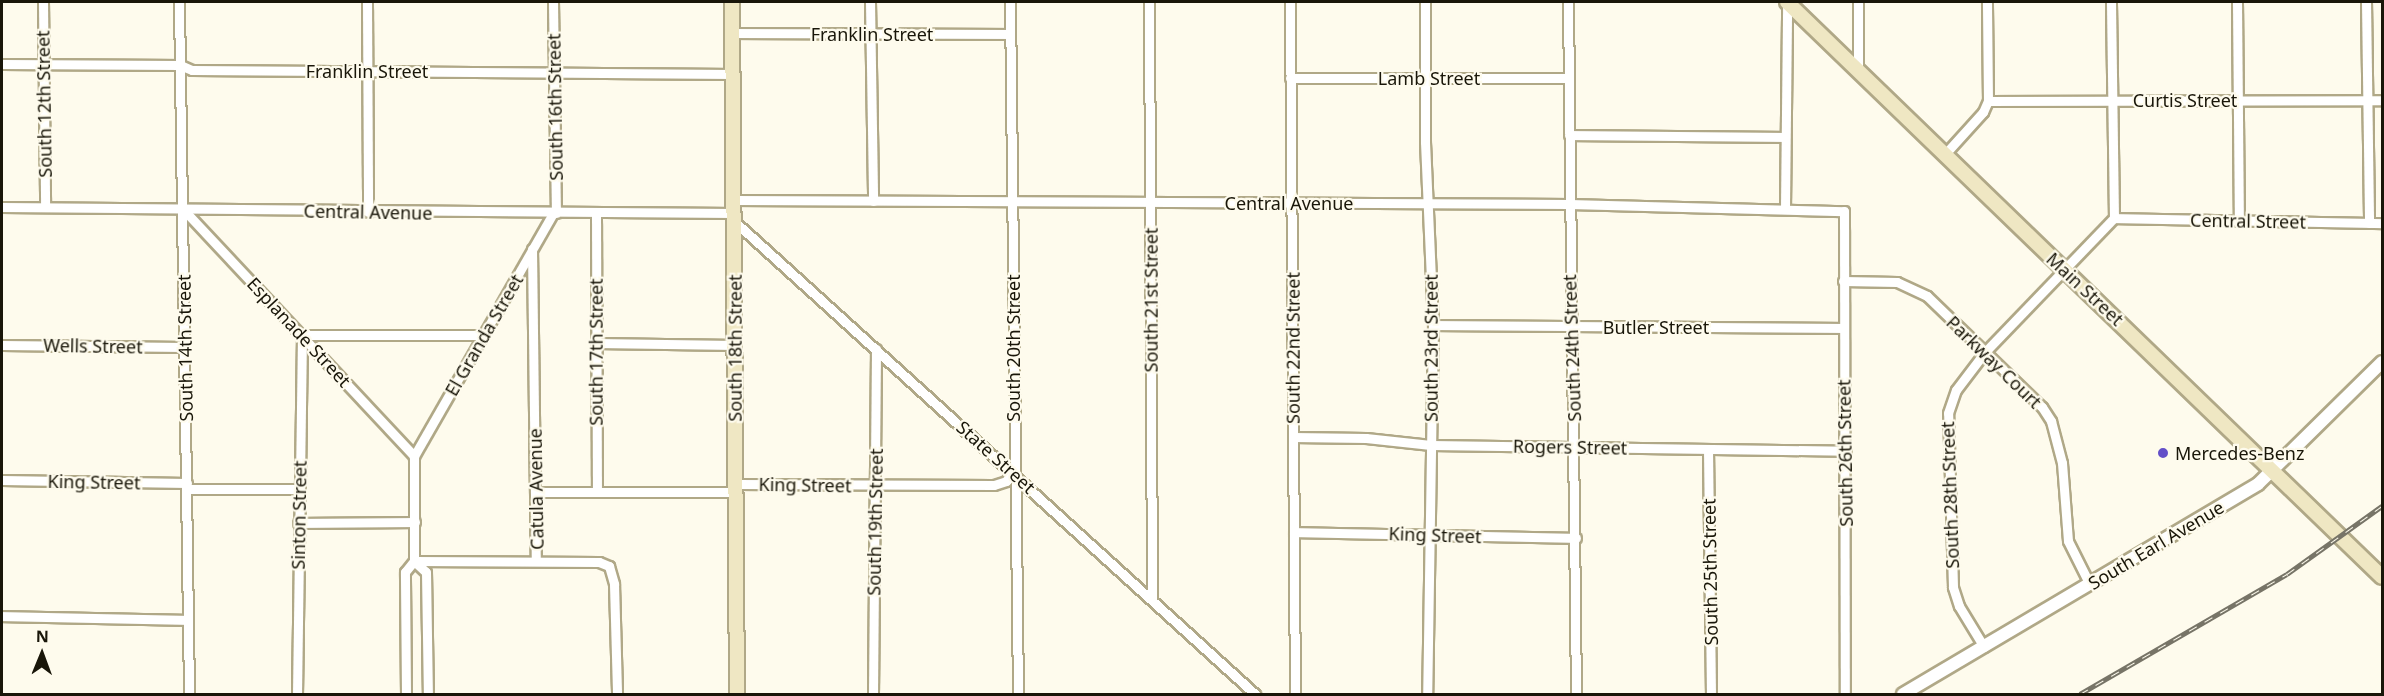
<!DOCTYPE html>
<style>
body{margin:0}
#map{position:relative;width:2384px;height:696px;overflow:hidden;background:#fefbed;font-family:"Noto Sans",sans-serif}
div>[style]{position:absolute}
.roads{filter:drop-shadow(2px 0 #b0a887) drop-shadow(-2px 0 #b0a887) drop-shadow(0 2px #b0a887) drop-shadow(0 -2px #b0a887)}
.minor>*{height:9px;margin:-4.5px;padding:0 4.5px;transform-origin:4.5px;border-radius:4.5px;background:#fff}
.tertiary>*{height:12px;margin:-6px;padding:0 6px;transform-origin:6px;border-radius:6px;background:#fff}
.secondary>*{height:14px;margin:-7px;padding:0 7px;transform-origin:7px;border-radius:7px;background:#efe7c3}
.rail>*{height:5px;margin-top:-2.5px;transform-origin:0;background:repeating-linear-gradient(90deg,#fefbed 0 9px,#777467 0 18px);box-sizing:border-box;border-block:2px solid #777467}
.dots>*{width:16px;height:16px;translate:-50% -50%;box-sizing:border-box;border:3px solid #fefbed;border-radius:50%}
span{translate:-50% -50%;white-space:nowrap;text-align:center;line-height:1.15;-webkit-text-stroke:4.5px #fefbed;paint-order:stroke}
.street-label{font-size:18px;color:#191609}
.poi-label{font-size:18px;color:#191609}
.left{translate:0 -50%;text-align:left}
.frame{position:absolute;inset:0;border:3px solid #191609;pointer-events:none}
.north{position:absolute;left:12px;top:624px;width:60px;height:60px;-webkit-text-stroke:4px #fefbed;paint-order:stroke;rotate:1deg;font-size:16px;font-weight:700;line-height:24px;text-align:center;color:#191609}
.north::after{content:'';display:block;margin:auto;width:21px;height:27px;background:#191609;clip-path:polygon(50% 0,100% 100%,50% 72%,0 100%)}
</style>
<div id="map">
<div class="roads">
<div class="minor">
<div style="left:43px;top:2px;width:205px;rotate:89.4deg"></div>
<div style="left:179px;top:2px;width:692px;rotate:89.17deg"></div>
<div style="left:367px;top:2px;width:210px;rotate:89.7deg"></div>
<div style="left:553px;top:2px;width:211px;rotate:89.2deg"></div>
<div style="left:870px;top:2px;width:199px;rotate:89.1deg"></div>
<div style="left:1010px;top:2px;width:692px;rotate:89.34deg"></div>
<div style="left:1149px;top:2px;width:597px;rotate:89.71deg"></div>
<div style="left:1290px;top:2px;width:692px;rotate:89.59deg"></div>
<div style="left:1425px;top:2px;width:140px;rotate:90deg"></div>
<div style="left:1425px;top:142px;width:183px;rotate:87.5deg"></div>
<div style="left:1433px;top:325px;width:369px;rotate:90.9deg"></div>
<div style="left:1568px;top:2px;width:692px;rotate:89.34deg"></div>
<div style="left:1858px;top:2px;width:69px;rotate:90deg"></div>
<div style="left:2237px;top:2px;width:219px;rotate:89.5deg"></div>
<div style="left:2366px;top:2px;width:221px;rotate:89.2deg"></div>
<div style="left:733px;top:33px;width:277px;rotate:0.2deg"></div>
<div style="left:2px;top:64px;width:178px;rotate:0.3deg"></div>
<div style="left:180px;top:65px;width:13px;rotate:23deg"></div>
<div style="left:192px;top:70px;width:541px;rotate:0.42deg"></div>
<div style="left:1290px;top:78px;width:278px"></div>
<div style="left:1988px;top:101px;width:394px;rotate:-0.1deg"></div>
<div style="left:1569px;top:135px;width:216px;rotate:0.5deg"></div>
<div style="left:1945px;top:154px;width:57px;rotate:-47.9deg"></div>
<div style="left:1983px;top:112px;width:12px;rotate:-66deg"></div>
<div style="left:1988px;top:101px;width:99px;rotate:-90.6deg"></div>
<div style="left:734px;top:200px;width:835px;rotate:0.27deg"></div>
<div style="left:1569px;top:204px;width:275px;rotate:1.5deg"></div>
<div style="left:1844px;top:211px;width:483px;rotate:89.9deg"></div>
<div style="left:2px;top:207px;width:732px;rotate:0.47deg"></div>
<div style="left:1785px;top:208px;width:206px;rotate:-89.4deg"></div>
<div style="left:183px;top:209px;width:338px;rotate:46.9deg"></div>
<div style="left:596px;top:213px;width:279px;rotate:89.8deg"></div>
<div style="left:2114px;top:218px;width:268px;rotate:1.1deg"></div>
<div style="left:734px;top:221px;width:704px;rotate:42.24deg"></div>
<div style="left:532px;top:249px;width:312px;rotate:89.3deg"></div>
<div style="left:1843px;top:281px;width:54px;rotate:1.1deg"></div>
<div style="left:1897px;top:282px;width:33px;rotate:25deg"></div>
<div style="left:1927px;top:296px;width:160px;rotate:44deg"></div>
<div style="left:2042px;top:407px;width:17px;rotate:57deg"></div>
<div style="left:2051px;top:421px;width:43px;rotate:75.3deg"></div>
<div style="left:2062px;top:463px;width:78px;rotate:85.6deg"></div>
<div style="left:2068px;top:541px;width:49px;rotate:63.4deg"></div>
<div style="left:1433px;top:325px;width:410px;rotate:0.4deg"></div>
<div style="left:596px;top:343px;width:139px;rotate:0.8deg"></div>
<div style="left:2px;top:345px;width:182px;rotate:0.6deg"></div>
<div style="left:1293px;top:437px;width:73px;rotate:0.8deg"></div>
<div style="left:1366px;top:438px;width:65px;rotate:6.1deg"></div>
<div style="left:1431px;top:445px;width:415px;rotate:0.8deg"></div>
<div style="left:1708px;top:449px;width:245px;rotate:89.3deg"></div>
<div style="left:414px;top:456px;width:280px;rotate:-60.2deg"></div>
<div style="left:2px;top:480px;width:185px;rotate:0.9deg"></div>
<div style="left:736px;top:484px;width:258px;rotate:0.2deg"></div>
<div style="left:994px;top:485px;width:13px;rotate:-18deg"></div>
<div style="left:1006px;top:481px;width:11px;rotate:-52deg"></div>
<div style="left:187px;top:489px;width:112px"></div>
<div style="left:536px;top:492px;width:200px"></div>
<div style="left:298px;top:523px;width:117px;rotate:-0.5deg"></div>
<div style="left:1294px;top:532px;width:282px;rotate:1.2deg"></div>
<div style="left:414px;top:561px;width:185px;rotate:0.3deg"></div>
<div style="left:599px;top:562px;width:11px;rotate:22deg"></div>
<div style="left:609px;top:566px;width:19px;rotate:74deg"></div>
<div style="left:614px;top:584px;width:110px;rotate:88.4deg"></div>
<div style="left:414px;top:561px;width:16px;rotate:43deg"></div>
<div style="left:426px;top:572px;width:122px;rotate:89.1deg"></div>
<div style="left:2px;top:616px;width:185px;rotate:1.2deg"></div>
<div style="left:1984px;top:647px;width:48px;rotate:-121.4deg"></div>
<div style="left:1959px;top:606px;width:20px;rotate:-108deg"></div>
<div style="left:1953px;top:587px;width:174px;rotate:-91.6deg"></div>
<div style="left:1948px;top:413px;width:24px;rotate:-71deg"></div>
<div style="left:1956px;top:390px;width:48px;rotate:-52.7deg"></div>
<div style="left:1985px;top:352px;width:186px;rotate:-46.1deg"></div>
<div style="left:2114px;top:218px;width:216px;rotate:-90.8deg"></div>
<div style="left:297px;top:694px;width:359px;rotate:-89.2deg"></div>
<div style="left:302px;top:335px;width:181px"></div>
<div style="left:406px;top:694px;width:122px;rotate:-90.5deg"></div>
<div style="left:405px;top:572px;width:14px;rotate:-51deg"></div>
<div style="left:414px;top:561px;width:105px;rotate:-90deg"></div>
<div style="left:873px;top:694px;width:345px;rotate:-89.5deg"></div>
</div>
<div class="tertiary">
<div style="left:1903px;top:694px;width:412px;rotate:-30.6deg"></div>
<div style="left:2258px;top:484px;width:174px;rotate:-44.5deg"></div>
</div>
<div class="secondary">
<div style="left:732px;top:2px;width:692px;rotate:89.59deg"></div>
<div style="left:1787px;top:2px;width:827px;rotate:44.02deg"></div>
</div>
</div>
<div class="rail">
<div style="left:2080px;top:694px;width:239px;rotate:-30.1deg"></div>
<div style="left:2287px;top:574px;width:117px;rotate:-35.6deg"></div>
</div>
<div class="dots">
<div style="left:2163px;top:453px;background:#634fc8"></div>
</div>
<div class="street-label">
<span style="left:872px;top:34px">Franklin Street</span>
<span style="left:367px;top:71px">Franklin Street</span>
<span style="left:1429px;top:78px">Lamb Street</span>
<span style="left:2185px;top:100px">Curtis Street</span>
<span style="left:44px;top:104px;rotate:-91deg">South 12th Street</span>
<span style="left:555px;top:107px;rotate:-91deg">South 16th Street</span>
<span style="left:1289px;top:203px">Central Avenue</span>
<span style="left:368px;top:212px;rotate:1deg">Central Avenue</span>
<span style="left:2248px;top:221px;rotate:1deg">Central Street</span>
<span style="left:2085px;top:289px;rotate:43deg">Main Street</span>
<span style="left:1151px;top:300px;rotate:-90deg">South 21st Street</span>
<span style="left:1656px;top:327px">Butler Street</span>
<span style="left:299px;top:332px;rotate:47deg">Esplanade Street</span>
<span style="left:484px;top:335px;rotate:-60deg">El Granda Street</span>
<span style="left:93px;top:346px;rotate:1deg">Wells Street</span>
<span style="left:185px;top:348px;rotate:-91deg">South 14th Street</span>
<span style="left:735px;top:348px;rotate:-90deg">South 18th Street</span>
<span style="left:1013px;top:348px;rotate:-90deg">South 20th Street</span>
<span style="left:1293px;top:348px;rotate:-90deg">South 22nd Street</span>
<span style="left:1431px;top:348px;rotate:-90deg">South 23rd Street</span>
<span style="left:1572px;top:348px;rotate:-92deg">South 24th Street</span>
<span style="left:596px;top:352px;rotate:-90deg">South 17th Street</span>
<span style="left:1994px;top:362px;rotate:44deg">Parkway Court</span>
<span style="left:1570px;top:447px;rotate:1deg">Rogers Street</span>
<span style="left:1845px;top:453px;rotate:-91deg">South 26th Street</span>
<span style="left:996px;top:457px;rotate:42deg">State Street</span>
<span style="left:94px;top:482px;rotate:1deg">King Street</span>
<span style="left:805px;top:485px;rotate:1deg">King Street</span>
<span style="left:536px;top:489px;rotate:-91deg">Catula Avenue</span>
<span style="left:1950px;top:495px;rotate:-92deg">South 28th Street</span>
<span style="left:299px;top:515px;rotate:-89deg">Sinton Street</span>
<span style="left:875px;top:522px;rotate:-89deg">South 19th Street</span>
<span style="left:1435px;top:535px;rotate:2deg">King Street</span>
<span style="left:2156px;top:545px;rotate:-31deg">South Earl Avenue</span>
<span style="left:1710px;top:572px;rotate:-91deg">South 25th Street</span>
</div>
<div class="poi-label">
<span class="left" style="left:2175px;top:453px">Mercedes-Benz</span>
</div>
<div class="frame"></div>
<div class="north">N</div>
</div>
